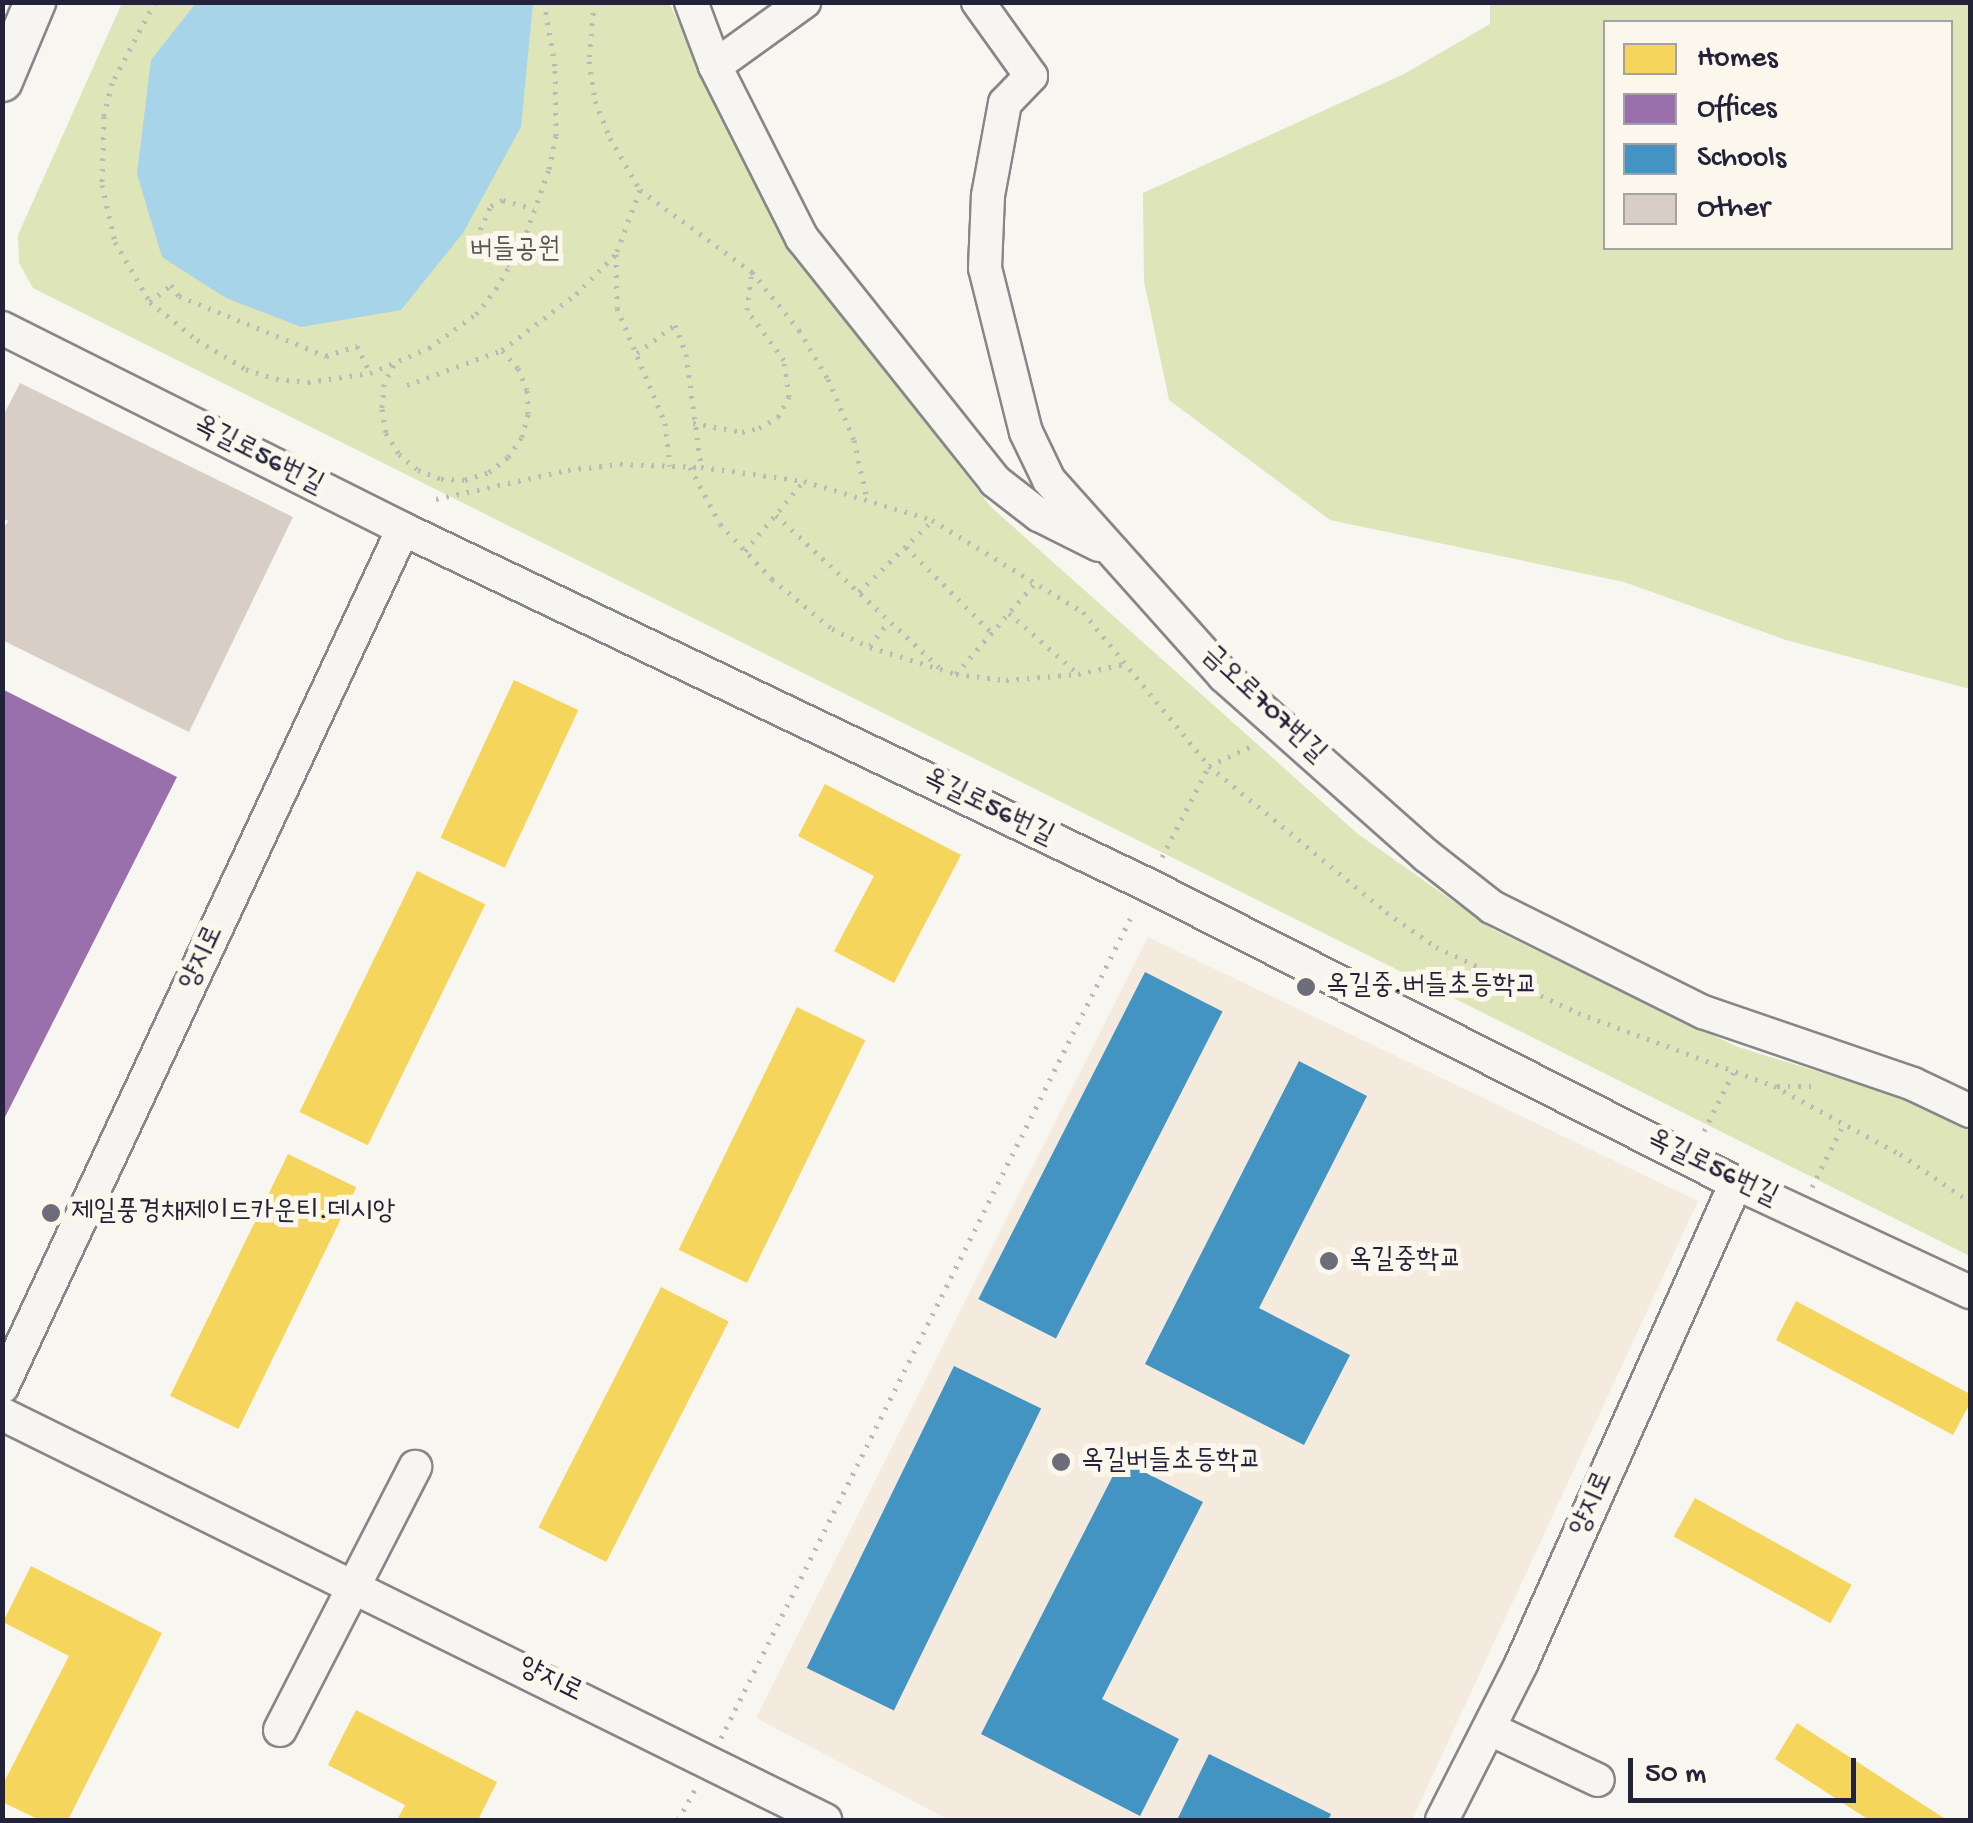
<!DOCTYPE html>
<meta charset="utf-8">
<style>
body{margin:0}
#map{position:relative;width:1973px;height:1823px;overflow:hidden;background:#f8f6f0;font-family:"Gochi Hand","Poor Story",sans-serif}
div>[style]{position:absolute}
.built>*{inset:0;background:#f4eadd}
.green>*{inset:0;background:#dde5b9}
.water>*{inset:0;background:#a8d4e9}
.homes>*{inset:0;background:#f6d55c;transform-origin:0 0}
.offices>*{inset:0;background:#9970ab}
.schools>*{inset:0;background:#4393c3;transform-origin:0 0}
.building>*{inset:0;background:#d8cec5}
.path>*{height:5px;margin-top:-2.5px;transform-origin:0;background:repeating-linear-gradient(90deg,#bcbab9 0 2.5px,transparent 0 10.5px)}
.roads{filter:drop-shadow(2px 0 #878688) drop-shadow(-2px 0 #878688) drop-shadow(0 2px #878688) drop-shadow(0 -2px #878688)}
.minor>*{height:32px;margin:-16px;padding:0 16px;transform-origin:16px;border-radius:16px;background:#f6f5f1}
.major>*{height:40px;margin:-20px;padding:0 20px;transform-origin:20px;border-radius:20px;background:#f6f5f1}
.dots>*{width:28px;height:28px;translate:-50% -50%;box-sizing:border-box;border:5px solid #fbf7ec;border-radius:50%}
span{translate:-50% -50%;white-space:nowrap;text-align:center;line-height:1.15;-webkit-text-stroke:10px #fbf7ec;paint-order:stroke}
.park-label{font-size:28px;color:#545853}
.street-label{font-size:28px;color:#22223b}
.poi-label{font-size:28px;color:#22223b}
.left{translate:0 -50%;text-align:left}
.frame{position:absolute;inset:0;border:5px solid #22223b;pointer-events:none}
.legend{position:absolute;left:1603px;top:20px;width:350px;height:230px;box-sizing:border-box;background:#fbf7ec;border:2px solid #a4a2a5;margin:0;padding:12px 18px;list-style:none;font-size:30px;color:#22223b}
.legend li{display:flex;align-items:center;gap:20px;height:50px}
.legend b{width:50px;border:2px solid #a4a2a5}
.scale{position:absolute;left:1628px;top:1758px;width:228px;height:45px;box-sizing:border-box;border:5px solid #22223b;border-top:0;padding-left:12px;font-size:30px;line-height:35px;white-space:nowrap;color:#22223b;-webkit-text-stroke:8px #fbf7ec;paint-order:stroke}
</style>
<div id="map">
<div class="built">
<div style="clip-path:polygon(1148px 937px,1698px 1201px,1412px 1820px,949px 1820px,756px 1718px)"></div>
</div>
<div class="green">
<div style="clip-path:polygon(122px 3px,669px 3px,793px 251px,991px 507px,1358px 834px,1494px 930px,1738px 1047px,1907px 1099px,1970px 1129px,1970px 1256px,33px 288px,19px 263px,18px 235px)"></div>
<div style="clip-path:polygon(evenodd,1490px 3px,1970px 3px,1970px 689px,1786px 640px,1624px 582px,1330px 520px,1169px 400px,1144px 281px,1143px 193px,1404px 74px,1490px 24px,1490px 3px,1606px 22px,1950px 22px,1950px 248px,1606px 248px,1606px 22px)"></div>
</div>
<div class="water">
<div style="clip-path:polygon(196px 3px,533px 3px,521px 127px,463px 233px,401px 310px,301px 327px,226px 298px,162px 257px,137px 174px,151px 60px)"></div>
</div>
<div class="homes">
<div style="left:514px;top:680px;width:71px;height:174px;rotate:25deg"></div>
<div style="clip-path:polygon(825px 784px,961px 855px,894px 983px,834px 951px,874px 876px,798px 836px)"></div>
<div style="left:417px;top:871px;width:76px;height:268px;rotate:26deg"></div>
<div style="left:797px;top:1007px;width:76px;height:270px;rotate:26deg"></div>
<div style="left:288px;top:1154px;width:76px;height:269px;rotate:26deg"></div>
<div style="left:661px;top:1287px;width:76px;height:270px;rotate:27deg"></div>
<div style="clip-path:polygon(1796px 1301px,1970px 1394px,1970px 1403px,1953px 1435px,1776px 1340px)"></div>
<div style="left:1695px;top:1498px;width:179px;height:44px;rotate:29deg"></div>
<div style="clip-path:polygon(31px 1566px,162px 1633px,68px 1820px,40px 1820px,2px 1802px,2px 1786px,69px 1656px,3px 1622px)"></div>
<div style="clip-path:polygon(356px 1710px,497px 1782px,478px 1820px,397px 1820px,405px 1805px,328px 1765px)"></div>
<div style="clip-path:polygon(1797px 1723px,1947px 1820px,1869px 1820px,1775px 1759px)"></div>
</div>
<div class="offices">
<div style="clip-path:polygon(2px 689px,177px 777px,2px 1123px)"></div>
</div>
<div class="schools">
<div style="left:1145px;top:972px;width:87px;height:367px;rotate:27deg"></div>
<div style="clip-path:polygon(1299px 1061px,1367px 1096px,1259px 1308px,1350px 1355px,1304px 1445px,1145px 1364px)"></div>
<div style="left:954px;top:1366px;width:97px;height:336px;rotate:26deg"></div>
<div style="clip-path:polygon(1121px 1460px,1203px 1502px,1102px 1699px,1179px 1739px,1140px 1816px,981px 1734px)"></div>
<div style="clip-path:polygon(1209px 1754px,1331px 1814px,1328px 1820px,1177px 1820px)"></div>
</div>
<div class="building">
<div style="clip-path:polygon(20px 383px,293px 517px,189px 732px,2px 640px,2px 531px,8px 521px,2px 518px,2px 418px)"></div>
</div>
<div class="path">
<div style="left:155px;top:2px;width:92px;rotate:118deg"></div>
<div style="left:112px;top:83px;width:34px;rotate:104deg"></div>
<div style="left:104px;top:116px;width:69px;rotate:91.7deg"></div>
<div style="left:102px;top:185px;width:58px;rotate:77.2deg"></div>
<div style="left:115px;top:242px;width:69px;rotate:59.7deg"></div>
<div style="left:150px;top:302px;width:60px;rotate:39deg"></div>
<div style="left:197px;top:340px;width:57px;rotate:30.6deg"></div>
<div style="left:246px;top:369px;width:32px;rotate:18deg"></div>
<div style="left:276px;top:379px;width:32px;rotate:5deg"></div>
<div style="left:308px;top:382px;width:63px;rotate:-8.3deg"></div>
<div style="left:370px;top:373px;width:64px;rotate:-23deg"></div>
<div style="left:429px;top:348px;width:58px;rotate:-35.9deg"></div>
<div style="left:476px;top:314px;width:32px;rotate:-51deg"></div>
<div style="left:496px;top:289px;width:54px;rotate:-60.1deg"></div>
<div style="left:523px;top:242px;width:77px;rotate:-70.4deg"></div>
<div style="left:549px;top:169px;width:34px;rotate:-78deg"></div>
<div style="left:556px;top:136px;width:70px;rotate:-90.8deg"></div>
<div style="left:555px;top:66px;width:65px;rotate:-99.8deg"></div>
<div style="left:594px;top:2px;width:59px;rotate:94.8deg"></div>
<div style="left:589px;top:61px;width:40px;rotate:81.5deg"></div>
<div style="left:595px;top:101px;width:40px;rotate:68deg"></div>
<div style="left:610px;top:138px;width:60px;rotate:60deg"></div>
<div style="left:640px;top:190px;width:139px;rotate:36.2deg"></div>
<div style="left:752px;top:272px;width:75px;rotate:51deg"></div>
<div style="left:799px;top:330px;width:57px;rotate:59.4deg"></div>
<div style="left:828px;top:379px;width:66px;rotate:66.9deg"></div>
<div style="left:854px;top:440px;width:60px;rotate:77.6deg"></div>
<div style="left:640px;top:190px;width:68px;rotate:110.6deg"></div>
<div style="left:616px;top:254px;width:54px;rotate:88.9deg"></div>
<div style="left:617px;top:308px;width:125px;rotate:67.3deg"></div>
<div style="left:665px;top:423px;width:43px;rotate:83.4deg"></div>
<div style="left:510px;top:265px;width:31px;rotate:-153deg"></div>
<div style="left:482px;top:251px;width:13px;rotate:-117deg"></div>
<div style="left:476px;top:239px;width:36px;rotate:-66deg"></div>
<div style="left:491px;top:206px;width:13px;rotate:-27deg"></div>
<div style="left:503px;top:200px;width:32px;rotate:16deg"></div>
<div style="left:150px;top:302px;width:27px;rotate:-39deg"></div>
<div style="left:171px;top:285px;width:14px;rotate:54deg"></div>
<div style="left:179px;top:296px;width:159px;rotate:22.2deg"></div>
<div style="left:326px;top:356px;width:33px;rotate:-18deg"></div>
<div style="left:357px;top:346px;width:30px;rotate:64deg"></div>
<div style="left:637px;top:353px;width:47px;rotate:-36.4deg"></div>
<div style="left:675px;top:325px;width:31px;rotate:69deg"></div>
<div style="left:686px;top:354px;width:114px;rotate:82.4deg"></div>
<div style="left:394px;top:365px;width:21px;rotate:118deg"></div>
<div style="left:384px;top:384px;width:25px;rotate:95deg"></div>
<div style="left:382px;top:409px;width:24px;rotate:81deg"></div>
<div style="left:386px;top:433px;width:25px;rotate:58deg"></div>
<div style="left:399px;top:454px;width:25px;rotate:40deg"></div>
<div style="left:418px;top:470px;width:25px;rotate:21deg"></div>
<div style="left:441px;top:479px;width:24px;rotate:2deg"></div>
<div style="left:465px;top:480px;width:25px;rotate:-18deg"></div>
<div style="left:489px;top:472px;width:24px;rotate:-38deg"></div>
<div style="left:508px;top:457px;width:24px;rotate:-55deg"></div>
<div style="left:522px;top:437px;width:24px;rotate:-75deg"></div>
<div style="left:528px;top:414px;width:24px;rotate:-92deg"></div>
<div style="left:527px;top:390px;width:24px;rotate:-112deg"></div>
<div style="left:518px;top:368px;width:24px;rotate:-132deg"></div>
<div style="left:407px;top:385px;width:101px;rotate:-20.2deg"></div>
<div style="left:502px;top:350px;width:93px;rotate:-37.1deg"></div>
<div style="left:576px;top:294px;width:57px;rotate:-45deg"></div>
<div style="left:693px;top:423px;width:50px;rotate:10.4deg"></div>
<div style="left:742px;top:432px;width:17px;rotate:-13deg"></div>
<div style="left:759px;top:428px;width:22px;rotate:-30deg"></div>
<div style="left:778px;top:417px;width:23px;rotate:-61deg"></div>
<div style="left:789px;top:397px;width:37px;rotate:-98deg"></div>
<div style="left:784px;top:360px;width:62px;rotate:-126.5deg"></div>
<div style="left:747px;top:310px;width:38px;rotate:-83deg"></div>
<div style="left:690px;top:467px;width:64px;rotate:62.2deg"></div>
<div style="left:720px;top:524px;width:76px;rotate:46.6deg"></div>
<div style="left:772px;top:579px;width:78px;rotate:39.8deg"></div>
<div style="left:832px;top:629px;width:42px;rotate:25.3deg"></div>
<div style="left:870px;top:647px;width:90px;rotate:17.4deg"></div>
<div style="left:956px;top:674px;width:50px;rotate:6.8deg"></div>
<div style="left:1006px;top:680px;width:72px;rotate:-4.8deg"></div>
<div style="left:1078px;top:674px;width:52px;rotate:-12.2deg"></div>
<div style="left:436px;top:499px;width:135px;rotate:-12.4deg"></div>
<div style="left:568px;top:470px;width:52px;rotate:-6.6deg"></div>
<div style="left:620px;top:464px;width:81px;rotate:2.1deg"></div>
<div style="left:701px;top:467px;width:104px;rotate:7.7deg"></div>
<div style="left:804px;top:481px;width:134px;rotate:16.9deg"></div>
<div style="left:932px;top:520px;width:177px;rotate:31.4deg"></div>
<div style="left:1083px;top:612px;width:199px;rotate:50.7deg"></div>
<div style="left:1209px;top:766px;width:229px;rotate:39.5deg"></div>
<div style="left:1386px;top:912px;width:61px;rotate:35deg"></div>
<div style="left:1436px;top:947px;width:157px;rotate:24.9deg"></div>
<div style="left:1578px;top:1013px;width:209px;rotate:20.4deg"></div>
<div style="left:1774px;top:1086px;width:143px;rotate:28.4deg"></div>
<div style="left:1900px;top:1154px;width:85px;rotate:34.4deg"></div>
<div style="left:776px;top:515px;width:227px;rotate:43deg"></div>
<div style="left:906px;top:547px;width:122px;rotate:45deg"></div>
<div style="left:745px;top:551px;width:92px;rotate:-49.9deg"></div>
<div style="left:859px;top:592px;width:102px;rotate:-44.2deg"></div>
<div style="left:1009px;top:613px;width:92px;rotate:41.5deg"></div>
<div style="left:870px;top:646px;width:31px;rotate:-53deg"></div>
<div style="left:956px;top:674px;width:122px;rotate:-49deg"></div>
<div style="left:1162px;top:857px;width:102px;rotate:-62.7deg"></div>
<div style="left:1209px;top:766px;width:52px;rotate:-25.1deg"></div>
<div style="left:1777px;top:1086px;width:39px"></div>
<div style="left:1704px;top:1131px;width:67px;rotate:-63.4deg"></div>
<div style="left:1812px;top:1187px;width:72px;rotate:-63.4deg"></div>
<div style="left:721px;top:1738px;width:924px;rotate:-63.46deg"></div>
<div style="left:678px;top:1820px;width:37px;rotate:-61deg"></div>
</div>
<div class="roads">
<div class="minor">
<div style="left:691px;top:2px;width:68px;rotate:69.4deg"></div>
<div style="left:715px;top:66px;width:110px;rotate:-35.7deg"></div>
<div style="left:978px;top:2px;width:91px;rotate:54.4deg"></div>
<div style="left:1031px;top:76px;width:37px;rotate:134deg"></div>
<div style="left:1005px;top:103px;width:95px;rotate:100.4deg"></div>
<div style="left:988px;top:196px;width:72px;rotate:92.4deg"></div>
<div style="left:985px;top:268px;width:169px;rotate:76deg"></div>
<div style="left:1026px;top:432px;width:53px;rotate:64.4deg"></div>
<div style="left:1049px;top:480px;width:263px;rotate:48.2deg"></div>
<div style="left:1224px;top:676px;width:271px;rotate:41.6deg"></div>
<div style="left:1427px;top:856px;width:83px;rotate:38.1deg"></div>
<div style="left:1492px;top:907px;width:236px;rotate:26.5deg"></div>
<div style="left:1703px;top:1012px;width:222px;rotate:18.9deg"></div>
<div style="left:1913px;top:1084px;width:63px;rotate:25.3deg"></div>
<div style="left:715px;top:66px;width:193px;rotate:63.2deg"></div>
<div style="left:802px;top:238px;width:310px;rotate:51.5deg"></div>
<div style="left:995px;top:481px;width:56px;rotate:37.7deg"></div>
<div style="left:1039px;top:515px;width:67px;rotate:26.6deg"></div>
<div style="left:2px;top:328px;width:449px;rotate:26.6deg"></div>
<div style="left:403px;top:529px;width:826px;rotate:25.54deg"></div>
<div style="left:1148px;top:885px;width:659px;rotate:26.88deg"></div>
<div style="left:1736px;top:1183px;width:258px;rotate:25deg"></div>
<div style="left:2px;top:1387px;width:947px;rotate:-64.95deg"></div>
<div style="left:2px;top:1414px;width:918px;rotate:26.26deg"></div>
<div style="left:1490px;top:1729px;width:119px;rotate:25.3deg"></div>
<div style="left:280px;top:1730px;width:296px;rotate:-62.8deg"></div>
<div style="left:1442px;top:1820px;width:177px;rotate:-63.1deg"></div>
<div style="left:1522px;top:1662px;width:525px;rotate:-65.93deg"></div>
</div>
<div class="major">
<div style="left:2px;top:81px;width:86px;rotate:-67.3deg"></div>
</div>
</div>
<div class="dots">
<div style="left:1306px;top:987px;background:#6d6c7a"></div>
<div style="left:51px;top:1213px;background:#6d6c7a"></div>
<div style="left:1329px;top:1261px;background:#6d6c7a"></div>
<div style="left:1061px;top:1462px;background:#6d6c7a"></div>
</div>
<div class="park-label">
<span style="left:515px;top:251px">버들공원</span>
</div>
<div class="street-label">
<span style="left:258px;top:456px;rotate:27deg">옥길로56번길</span>
<span style="left:1263px;top:705px;rotate:43deg">금오로707번길</span>
<span style="left:988px;top:808px;rotate:26deg">옥길로56번길</span>
<span style="left:203px;top:958px;rotate:-65deg">양지로</span>
<span style="left:1712px;top:1169px;rotate:26deg">옥길로56번길</span>
<span style="left:1593px;top:1504px;rotate:-66deg">양지로</span>
<span style="left:550px;top:1681px;rotate:26deg">양지로</span>
</div>
<div class="poi-label">
<span class="left" style="left:1326px;top:987px">옥길중.버들초등학교</span>
<span class="left" style="left:71px;top:1213px">제일풍경채제이드카운티.데시앙</span>
<span class="left" style="left:1349px;top:1261px">옥길중학교</span>
<span class="left" style="left:1081px;top:1462px">옥길버들초등학교</span>
</div>
<div class="frame"></div>
<ul class="legend">
<li><b style="height:28px;background:#f6d55c"></b>Homes</li>
<li><b style="height:28px;background:#9970ab"></b>Offices</li>
<li><b style="height:28px;background:#4393c3"></b>Schools</li>
<li><b style="height:28px;background:#d8cec5"></b>Other</li>
</ul>
<div class="scale">50 m</div>
</div>
